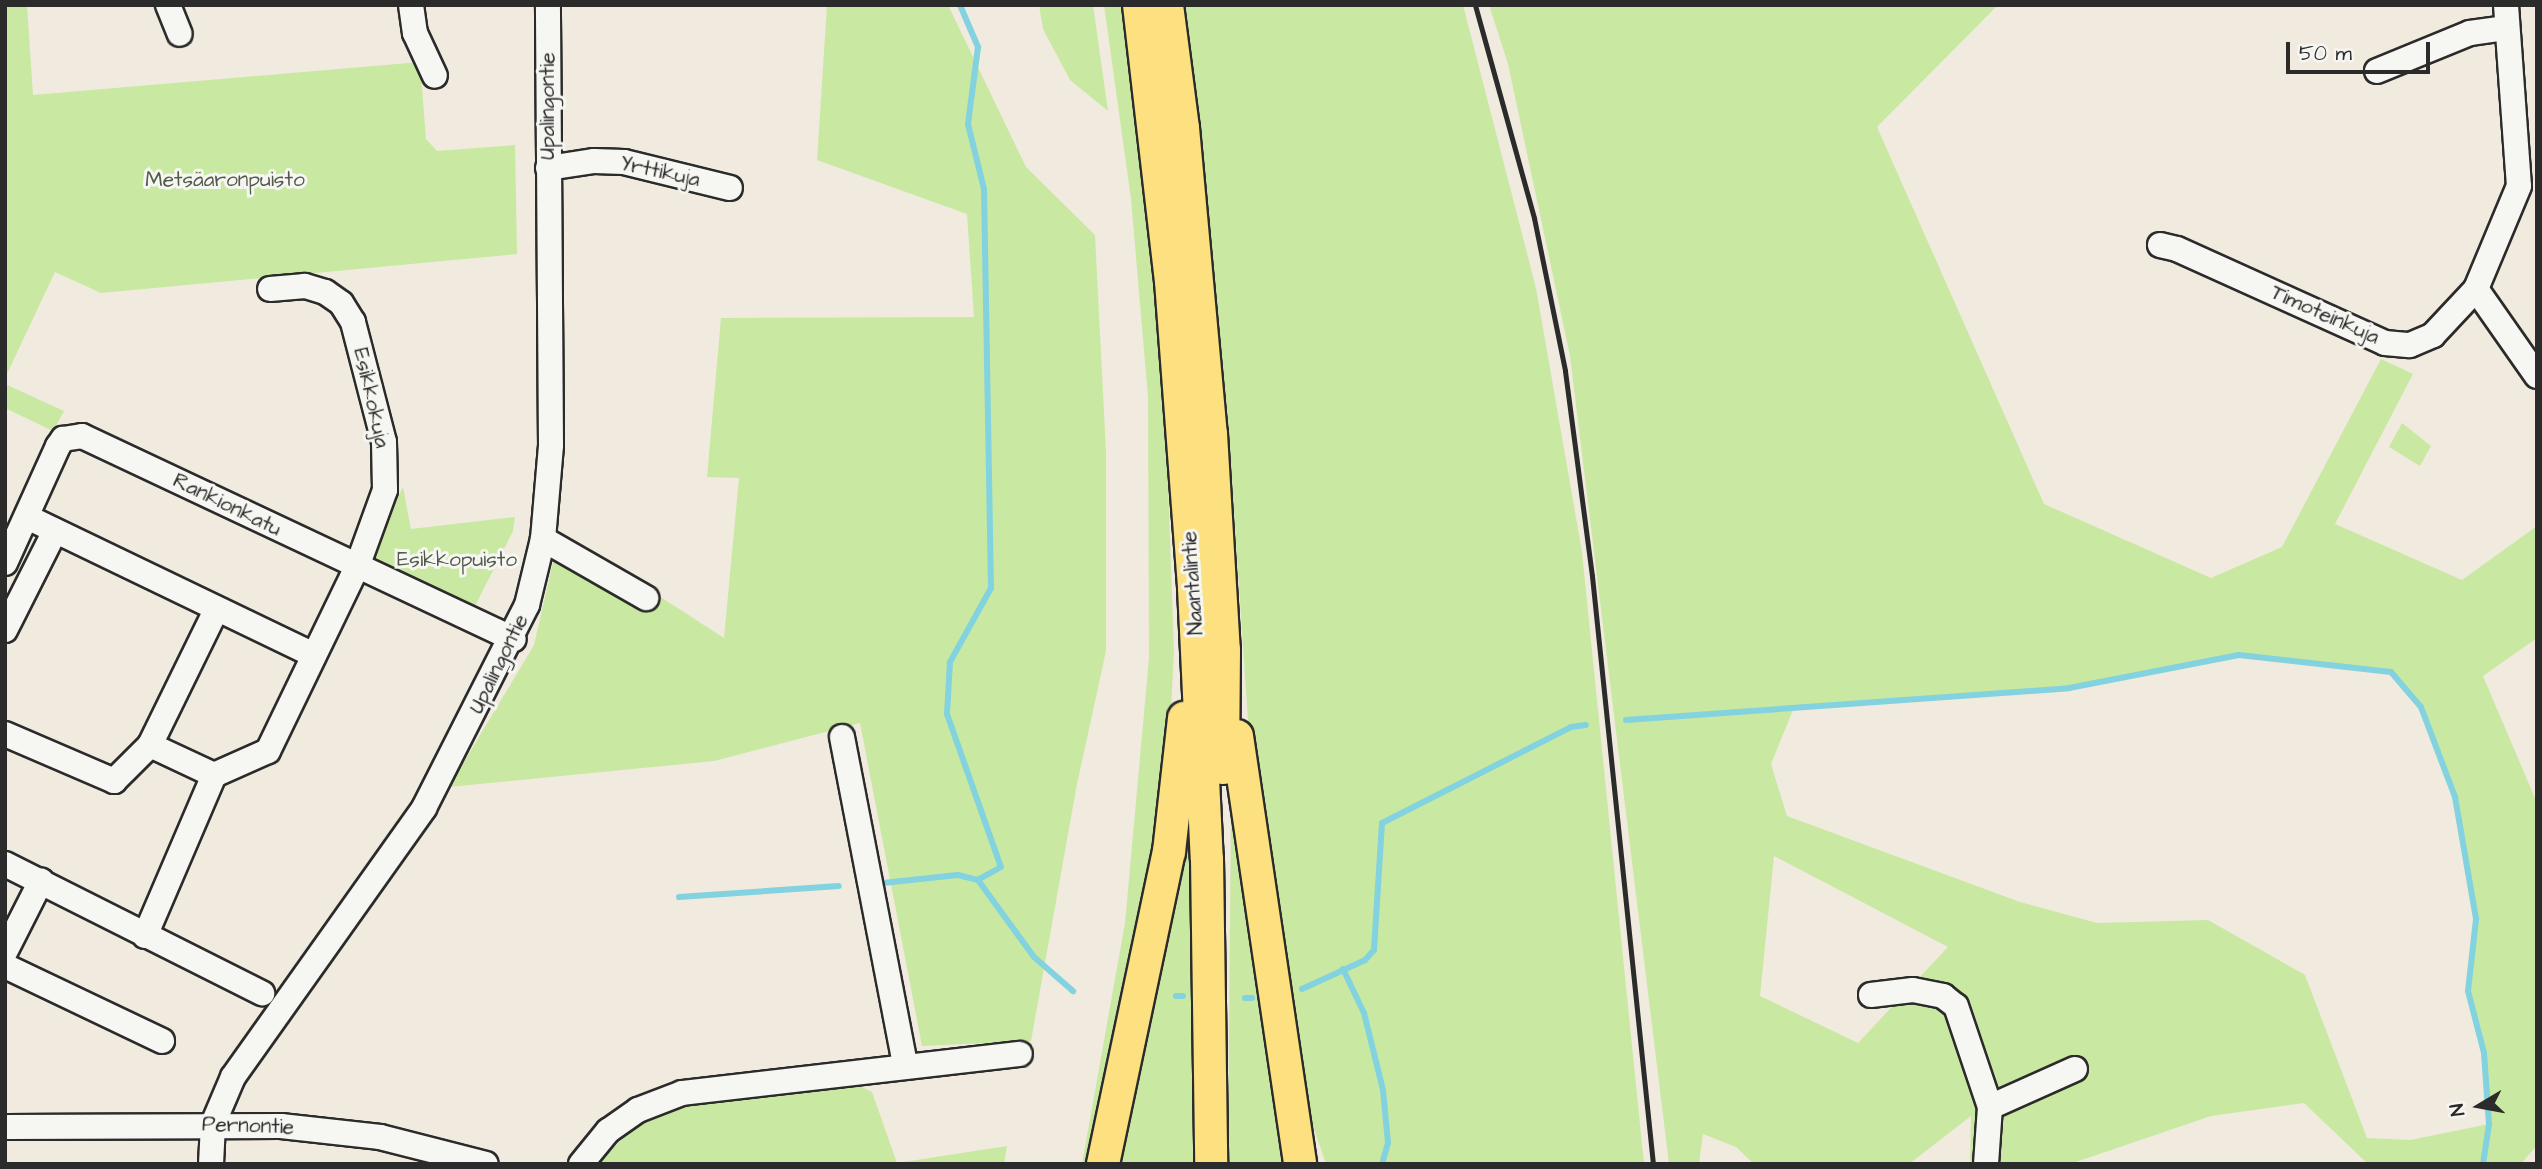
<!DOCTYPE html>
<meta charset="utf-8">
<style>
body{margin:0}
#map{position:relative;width:2542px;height:1169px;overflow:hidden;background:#f1eade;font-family:"Architects Daughter",sans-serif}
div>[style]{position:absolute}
.green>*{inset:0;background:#c9e9a2}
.stream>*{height:6px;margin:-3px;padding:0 3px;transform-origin:3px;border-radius:3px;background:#82d2df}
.roads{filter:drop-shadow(2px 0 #2b2b2b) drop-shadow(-2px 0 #2b2b2b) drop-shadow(0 2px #2b2b2b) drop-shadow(0 -2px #2b2b2b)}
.minor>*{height:24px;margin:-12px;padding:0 12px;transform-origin:12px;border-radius:12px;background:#f6f6f2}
.major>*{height:32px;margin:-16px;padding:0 16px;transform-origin:16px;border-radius:16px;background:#fde080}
.rail>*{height:5px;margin:-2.5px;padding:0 2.5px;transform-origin:2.5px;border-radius:2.5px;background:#2b2b2b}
span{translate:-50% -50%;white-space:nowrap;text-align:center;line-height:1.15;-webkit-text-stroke:6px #f6f6f2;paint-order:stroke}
.street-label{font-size:21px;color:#2b2b2b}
.park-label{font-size:21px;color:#525a49}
.frame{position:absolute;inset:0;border:7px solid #2b2b2b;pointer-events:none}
.north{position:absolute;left:2444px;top:1071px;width:70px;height:70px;-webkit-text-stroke:5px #f6f6f2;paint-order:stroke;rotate:260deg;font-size:19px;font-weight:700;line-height:28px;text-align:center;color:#2b2b2b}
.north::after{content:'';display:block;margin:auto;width:24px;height:32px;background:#2b2b2b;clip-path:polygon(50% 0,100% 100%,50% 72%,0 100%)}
.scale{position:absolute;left:2286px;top:42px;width:144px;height:32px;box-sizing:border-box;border:4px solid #2b2b2b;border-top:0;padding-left:9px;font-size:21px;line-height:24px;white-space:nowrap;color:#2b2b2b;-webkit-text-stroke:5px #f6f6f2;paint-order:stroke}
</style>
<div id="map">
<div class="green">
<div style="clip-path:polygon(5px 5px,27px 5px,33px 95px,420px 62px,426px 139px,437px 151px,515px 145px,517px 254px,101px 293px,55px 272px,5px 378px)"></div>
<div style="clip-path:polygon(827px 5px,949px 7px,1026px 167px,1095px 235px,1106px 452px,1106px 651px,1077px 784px,1031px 1041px,922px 1046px,860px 723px,714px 761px,449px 787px,534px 645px,560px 532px,724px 638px,739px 478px,707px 477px,721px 318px,974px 317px,967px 214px,817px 160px)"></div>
<div style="clip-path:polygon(1039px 5px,1093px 5px,1108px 111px,1070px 80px,1043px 29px)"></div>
<div style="clip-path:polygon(1104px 5px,1123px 5px,1138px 109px,1165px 397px,1174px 651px,1167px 786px,1092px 1164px,1082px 1164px,1125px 923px,1149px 658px,1148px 397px,1131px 199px)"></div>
<div style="clip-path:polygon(1181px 5px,1463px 5px,1536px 288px,1582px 552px,1644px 1164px,1326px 1164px,1306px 1105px,1249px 735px,1227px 407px)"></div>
<div style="clip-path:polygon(evenodd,1489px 5px,1998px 5px,1877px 127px,2044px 504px,2211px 578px,2282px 547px,2381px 359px,2413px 374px,2335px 524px,2462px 580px,2537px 526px,2537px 638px,2483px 676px,2537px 803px,2537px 1145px,2521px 1164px,2368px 1164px,2304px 1103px,2211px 1116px,2070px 1164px,1970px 1164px,1971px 1116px,1909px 1164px,1754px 1164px,1736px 1147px,1703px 1134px,1699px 1164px,1669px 1164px,1570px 356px,1508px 64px,1489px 5px,2239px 655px,2391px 672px,2421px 707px,2455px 797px,2476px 919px,2468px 991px,2484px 1053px,2489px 1124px,2410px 1140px,2367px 1138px,2305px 975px,2208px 920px,2097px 923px,2020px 902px,1787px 816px,1771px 764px,1793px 710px,2069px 688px,2239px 655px,1489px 5px,1774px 856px,1948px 947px,1858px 1043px,1760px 996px,1774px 856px)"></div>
<div style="clip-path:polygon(5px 384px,64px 411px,53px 431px,5px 408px)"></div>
<div style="clip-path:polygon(2402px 423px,2431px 446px,2420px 466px,2389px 447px)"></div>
<div style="clip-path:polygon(403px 487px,411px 529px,515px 517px,513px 531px,474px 608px,370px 557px)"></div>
<div style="clip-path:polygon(1191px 781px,1193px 1164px,1113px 1164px)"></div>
<div style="clip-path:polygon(1231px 802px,1293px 1164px,1228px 1164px)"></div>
<div style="clip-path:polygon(851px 1082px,872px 1092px,897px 1163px,1007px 1146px,1004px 1164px,597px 1164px,631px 1130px,659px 1113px,708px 1098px)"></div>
</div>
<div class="stream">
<div style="left:960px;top:5px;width:46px;rotate:66.8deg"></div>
<div style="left:978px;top:47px;width:78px;rotate:97.4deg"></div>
<div style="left:968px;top:124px;width:67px;rotate:76.2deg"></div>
<div style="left:984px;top:189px;width:399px;rotate:89deg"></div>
<div style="left:991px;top:588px;width:85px;rotate:119deg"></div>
<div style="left:950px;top:662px;width:52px;rotate:93.3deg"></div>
<div style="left:947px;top:714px;width:162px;rotate:70.6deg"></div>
<div style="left:1001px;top:867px;width:26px;rotate:151deg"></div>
<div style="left:978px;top:880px;width:95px;rotate:54deg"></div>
<div style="left:1034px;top:957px;width:52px;rotate:41.1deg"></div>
<div style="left:1626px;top:720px;width:444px;rotate:-4.1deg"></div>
<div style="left:2069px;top:688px;width:173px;rotate:-11deg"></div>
<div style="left:2239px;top:655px;width:153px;rotate:6.4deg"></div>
<div style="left:2391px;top:672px;width:46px;rotate:49.4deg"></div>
<div style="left:2421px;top:707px;width:96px;rotate:69.3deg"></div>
<div style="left:2455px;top:797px;width:124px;rotate:80.2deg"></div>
<div style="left:2476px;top:919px;width:72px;rotate:96.3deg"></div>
<div style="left:2468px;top:991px;width:64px;rotate:75.5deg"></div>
<div style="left:2484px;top:1053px;width:71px;rotate:86deg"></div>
<div style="left:2489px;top:1124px;width:40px;rotate:98.5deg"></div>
<div style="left:883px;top:883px;width:75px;rotate:-6.1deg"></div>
<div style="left:958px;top:875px;width:21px;rotate:14deg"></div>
<div style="left:679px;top:897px;width:160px;rotate:-3.9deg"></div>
<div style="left:1343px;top:969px;width:49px;rotate:64.5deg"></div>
<div style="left:1364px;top:1013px;width:79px;rotate:76.1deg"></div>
<div style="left:1383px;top:1090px;width:53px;rotate:84.6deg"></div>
<div style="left:1388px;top:1143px;width:18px;rotate:106deg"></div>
<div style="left:1302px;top:989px;width:69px;rotate:-24.7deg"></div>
<div style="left:1365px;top:960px;width:13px;rotate:-48deg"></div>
<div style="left:1374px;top:950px;width:127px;rotate:-86.4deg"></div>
<div style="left:1382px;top:823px;width:212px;rotate:-26.9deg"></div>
<div style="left:1571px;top:727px;width:15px;rotate:-8deg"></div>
<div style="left:1176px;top:996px;width:7px"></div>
<div style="left:1245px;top:998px;width:7px"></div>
</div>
<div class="roads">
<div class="minor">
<div style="left:168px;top:5px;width:31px;rotate:68deg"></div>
<div style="left:411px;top:5px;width:28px;rotate:82deg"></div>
<div style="left:415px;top:33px;width:47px;rotate:65.1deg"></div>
<div style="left:2506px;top:5px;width:181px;rotate:85.9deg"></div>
<div style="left:2519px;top:186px;width:112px;rotate:112.7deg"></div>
<div style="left:2476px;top:289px;width:106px;rotate:55deg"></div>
<div style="left:2377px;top:71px;width:100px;rotate:-22.2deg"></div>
<div style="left:2470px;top:33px;width:35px;rotate:-8deg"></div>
<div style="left:548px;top:168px;width:47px;rotate:-8.7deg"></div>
<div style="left:594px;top:161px;width:30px;rotate:2deg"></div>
<div style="left:624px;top:162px;width:109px;rotate:13.8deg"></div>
<div style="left:2160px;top:245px;width:17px;rotate:13deg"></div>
<div style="left:2177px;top:249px;width:228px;rotate:24.3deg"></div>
<div style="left:2385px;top:343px;width:25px;rotate:5deg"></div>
<div style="left:2410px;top:345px;width:25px;rotate:-23deg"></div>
<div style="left:2433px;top:335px;width:63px;rotate:-46.9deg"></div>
<div style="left:27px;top:517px;width:318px;rotate:25.7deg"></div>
<div style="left:543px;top:539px;width:119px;rotate:29.8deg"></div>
<div style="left:5px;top:563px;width:128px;rotate:-65.6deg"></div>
<div style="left:58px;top:446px;width:9px;rotate:-54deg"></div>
<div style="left:63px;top:439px;width:19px;rotate:-9deg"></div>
<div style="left:82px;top:436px;width:477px;rotate:25.2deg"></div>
<div style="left:5px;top:630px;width:111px;rotate:-63.2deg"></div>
<div style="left:5px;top:734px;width:119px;rotate:23.3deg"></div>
<div style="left:114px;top:781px;width:51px;rotate:-45deg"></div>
<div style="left:150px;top:745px;width:71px;rotate:25.1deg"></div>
<div style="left:842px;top:737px;width:333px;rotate:79.1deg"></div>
<div style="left:150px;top:745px;width:150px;rotate:-63.9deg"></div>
<div style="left:5px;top:864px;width:288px;rotate:26.7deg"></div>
<div style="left:145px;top:936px;width:175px;rotate:-66.8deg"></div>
<div style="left:214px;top:775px;width:59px;rotate:-24deg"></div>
<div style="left:268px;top:751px;width:204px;rotate:-64.2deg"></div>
<div style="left:357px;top:567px;width:82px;rotate:-70deg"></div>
<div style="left:385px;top:490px;width:48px;rotate:-91.2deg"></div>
<div style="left:384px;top:442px;width:124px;rotate:-104.5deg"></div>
<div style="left:353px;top:322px;width:22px;rotate:-122deg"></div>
<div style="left:341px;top:303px;width:19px;rotate:-145deg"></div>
<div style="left:325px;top:292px;width:21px;rotate:-163deg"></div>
<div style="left:305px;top:286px;width:35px;rotate:175deg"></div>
<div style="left:5px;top:952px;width:80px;rotate:-63.1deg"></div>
<div style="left:5px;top:966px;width:174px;rotate:25.5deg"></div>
<div style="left:1871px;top:995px;width:42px;rotate:-6.8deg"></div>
<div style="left:1913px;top:990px;width:31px;rotate:11deg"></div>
<div style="left:1943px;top:996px;width:16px;rotate:38deg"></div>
<div style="left:1956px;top:1006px;width:107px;rotate:71.4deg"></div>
<div style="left:5px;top:1127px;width:276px;rotate:-0.2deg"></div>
<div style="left:281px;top:1126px;width:100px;rotate:6.3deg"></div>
<div style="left:380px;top:1137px;width:109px;rotate:14.3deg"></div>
<div style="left:211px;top:1164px;width:40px;rotate:-87.1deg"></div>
<div style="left:213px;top:1124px;width:51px;rotate:-66.9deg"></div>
<div style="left:233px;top:1077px;width:330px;rotate:-54.6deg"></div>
<div style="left:424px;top:808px;width:228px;rotate:-63.1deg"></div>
<div style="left:527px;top:605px;width:68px;rotate:-76.4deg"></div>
<div style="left:543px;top:539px;width:94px;rotate:-85.1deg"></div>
<div style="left:551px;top:445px;width:440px;rotate:-90.4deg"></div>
<div style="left:581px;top:1164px;width:43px;rotate:-50.7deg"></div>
<div style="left:608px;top:1131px;width:37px;rotate:-35deg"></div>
<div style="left:638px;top:1110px;width:47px;rotate:-21.1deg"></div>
<div style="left:682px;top:1093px;width:340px;rotate:-6.6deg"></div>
<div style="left:1986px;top:1164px;width:57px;rotate:-86deg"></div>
<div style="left:1990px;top:1107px;width:93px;rotate:-24.1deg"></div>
</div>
<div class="major">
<div style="left:1139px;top:5px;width:278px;rotate:83.4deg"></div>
<div style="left:1171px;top:281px;width:308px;rotate:85.7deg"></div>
<div style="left:1194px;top:588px;width:271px;rotate:87.3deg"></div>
<div style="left:1207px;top:859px;width:305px;rotate:89.2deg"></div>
<div style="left:1167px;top:5px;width:124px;rotate:82.6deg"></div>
<div style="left:1183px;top:128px;width:307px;rotate:84.8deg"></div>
<div style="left:1211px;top:434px;width:216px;rotate:86.6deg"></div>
<div style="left:1224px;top:650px;width:118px;rotate:90.5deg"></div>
<div style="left:1237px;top:736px;width:433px;rotate:81.6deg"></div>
<div style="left:1103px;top:1164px;width:319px;rotate:-78.1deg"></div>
<div style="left:1169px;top:852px;width:135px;rotate:-83.6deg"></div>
</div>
</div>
<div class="rail">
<div style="left:1475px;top:5px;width:221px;rotate:74.5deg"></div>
<div style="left:1534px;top:218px;width:156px;rotate:78.5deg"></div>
<div style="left:1565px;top:371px;width:207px;rotate:82.5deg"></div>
<div style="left:1592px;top:576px;width:591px;rotate:84.08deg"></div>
</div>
<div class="street-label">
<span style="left:548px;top:106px;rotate:-90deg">Upalingontie</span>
<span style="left:660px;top:172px;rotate:12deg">Yrttikuja</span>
<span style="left:2325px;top:315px;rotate:24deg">Timoteinkuja</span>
<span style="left:371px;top:398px;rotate:77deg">Esikkokuja</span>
<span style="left:227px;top:505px;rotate:26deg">Rankionkatu</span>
<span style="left:1193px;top:583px;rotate:-94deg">Naantalintie</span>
<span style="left:499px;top:664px;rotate:-64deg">Upalingontie</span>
<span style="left:248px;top:1126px;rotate:2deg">Pernontie</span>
</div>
<div class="park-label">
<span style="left:225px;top:180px">Metsäaronpuisto</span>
<span style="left:457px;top:560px">Esikkopuisto</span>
</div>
<div class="frame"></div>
<div class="north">N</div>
<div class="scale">50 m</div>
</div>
